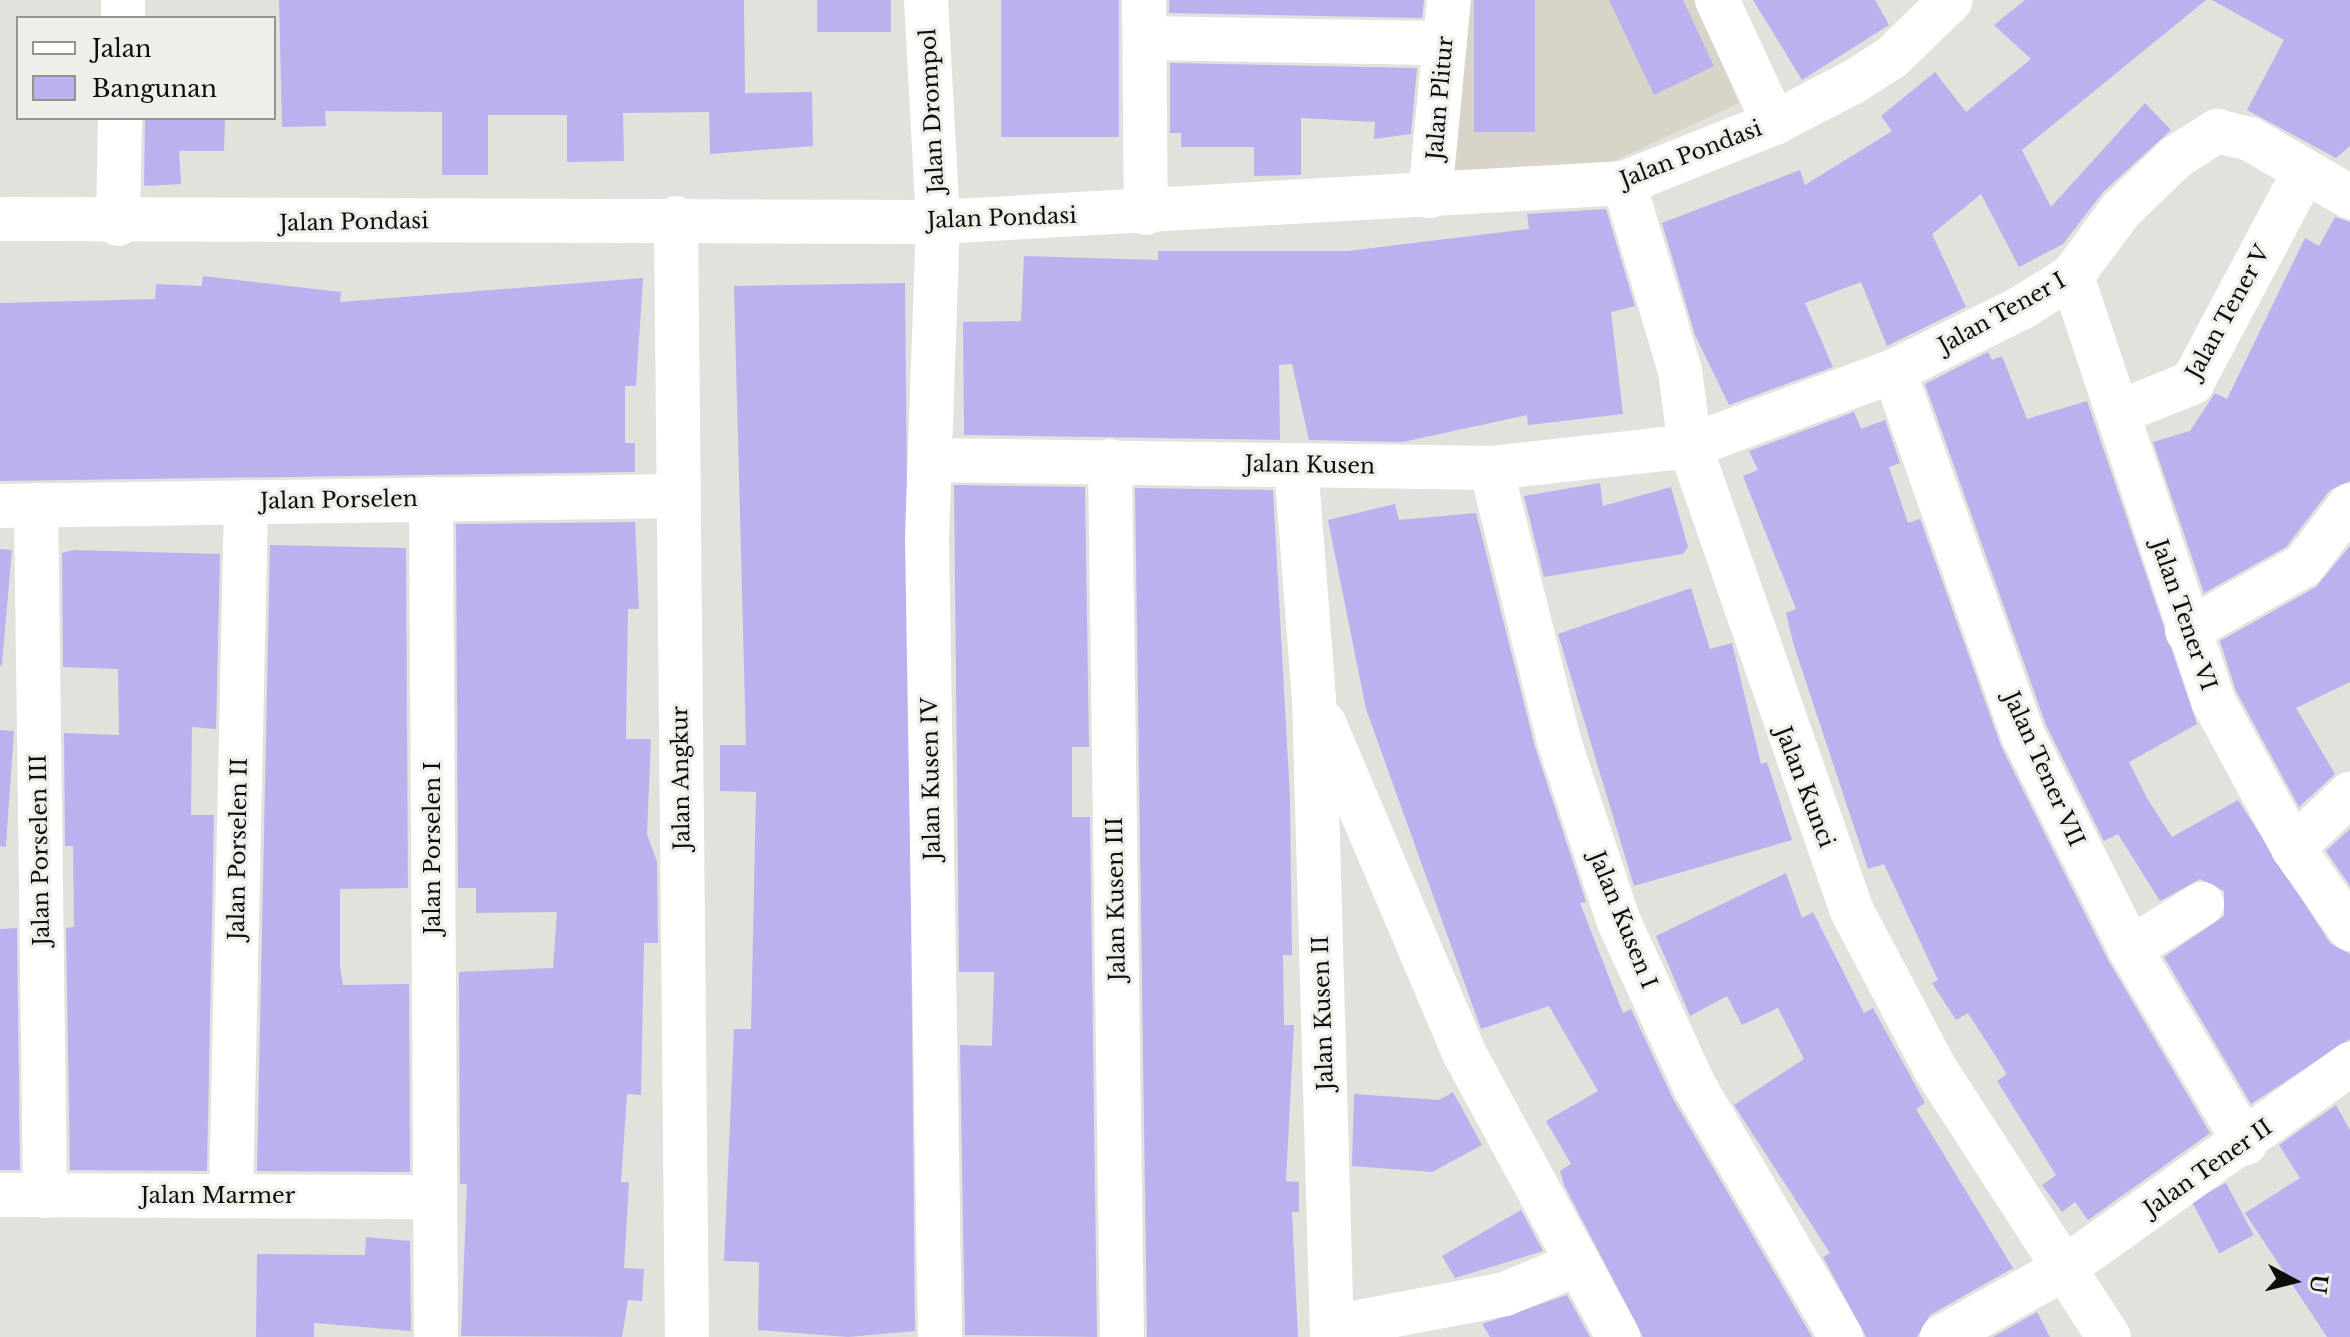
<!DOCTYPE html>
<style>
body{margin:0}
#map{position:relative;width:2350px;height:1337px;overflow:hidden;background:#e2e1dc;font-family:"Libre Baskerville",serif}
div>[style]{position:absolute}
.built>*{inset:0;background:#d8d4c8}
.building>*{inset:0;background:#bab1ee;transform-origin:0 0}
.minor>*{height:44px;margin:-22px;padding:0 22px;transform-origin:22px;border-radius:22px;background:#fff}
span{translate:-50% -50%;white-space:nowrap;text-align:center;line-height:1.15;-webkit-text-stroke:6px #efeee9;paint-order:stroke}
.street-label{font-size:22px;color:#0e0e0c}
.legend{position:absolute;left:16px;top:16px;width:260px;height:104px;box-sizing:border-box;background:#efeee9;border:2px solid #959491;margin:0;padding:10px 14px;list-style:none;font-size:24px;color:#0e0e0c}
.legend li{display:flex;align-items:center;gap:16px;height:40px}
.legend b{width:40px;border:2px solid #959491}
.north{position:absolute;left:2254px;top:1241px;width:80px;height:80px;-webkit-text-stroke:6px #efeee9;paint-order:stroke;rotate:97deg;font-size:22px;font-weight:700;line-height:32px;text-align:center;color:#0e0e0c}
.north::after{content:'';display:block;margin:auto;width:28px;height:36px;background:#0e0e0c;clip-path:polygon(50% 0,100% 100%,50% 72%,0 100%)}
</style>
<div id="map">
<div class="built">
<div style="clip-path:polygon(1469px 0,1694px 0,1739px 103px,1597px 169px,1449px 171px)"></div>
</div>
<div class="building">
<div style="clip-path:polygon(279px 0,744px 0,745px 93px,812px 92px,813px 146px,710px 154px,709px 112px,623px 113px,624px 161px,567px 162px,567px 115px,488px 115px,488px 175px,442px 175px,442px 112px,325px 111px,326px 126px,282px 127px)"></div>
<div style="left:817px;top:0;width:74px;height:32px"></div>
<div style="left:1001px;top:0;width:118px;height:137px"></div>
<div style="clip-path:polygon(1169px 0,1424px 0,1422px 18px,1169px 13px)"></div>
<div style="left:1474px;top:0;width:61px;height:132px"></div>
<div style="clip-path:polygon(1609px 0,1683px 0,1714px 66px,1654px 95px)"></div>
<div style="clip-path:polygon(1753px 0,1875px 0,1889px 25px,1802px 80px)"></div>
<div style="clip-path:polygon(2025px 0,2206px 0,2022px 150px,2051px 207px,2145px 103px,2171px 130px,2103px 192px,2063px 244px,2019px 267px,1981px 194px,1932px 234px,1966px 307px,1887px 346px,1861px 282px,1805px 303px,1833px 367px,1729px 405px,1695px 335px,1662px 223px,1800px 170px,1805px 185px,1892px 131px,1881px 116px,1935px 72px,1966px 112px,2031px 59px,1994px 25px)"></div>
<div style="clip-path:polygon(2212px 0,2350px 0,2350px 146px,2336px 158px,2247px 110px,2284px 40px)"></div>
<div style="clip-path:polygon(1170px 63px,1417px 68px,1411px 134px,1374px 139px,1375px 122px,1301px 118px,1301px 175px,1254px 176px,1254px 147px,1181px 147px,1181px 133px,1170px 133px)"></div>
<div style="clip-path:polygon(145px 118px,225px 118px,224px 151px,179px 151px,181px 184px,144px 186px)"></div>
<div style="clip-path:polygon(1606px 209px,1635px 306px,1611px 312px,1623px 414px,1528px 425px,1527px 415px,1403px 442px,1309px 440px,1292px 364px,1279px 365px,1280px 440px,964px 435px,963px 322px,1021px 321px,1024px 256px,1158px 260px,1158px 251px,1348px 251px,1529px 229px,1527px 214px)"></div>
<div style="clip-path:polygon(2335px 217px,2350px 222px,2350px 481px,2330px 490px,2286px 547px,2204px 593px,2153px 442px,2190px 431px,2215px 393px,2227px 399px,2305px 238px,2319px 246px)"></div>
<div style="clip-path:polygon(203px 276px,341px 292px,340px 302px,643px 278px,636px 386px,625px 386px,625px 443px,635px 443px,635px 472px,0 481px,0 303px,155px 299px,156px 284px,202px 286px)"></div>
<div style="clip-path:polygon(905px 283px,915px 1331px,848px 1337px,758px 1330px,759px 1262px,724px 1261px,734px 1029px,751px 1029px,756px 792px,720px 791px,720px 745px,746px 745px,734px 286px)"></div>
<div style="clip-path:polygon(1988px 352px,1992px 360px,2002px 356px,2027px 419px,2087px 401px,2197px 724px,2129px 762px,2148px 800px,2172px 837px,2238px 800px,2330px 943px,2350px 954px,2350px 1039px,2251px 1104px,2164px 957px,2224px 916px,2224px 891px,2200px 879px,2160px 901px,2118px 834px,2104px 841px,2046px 725px,1925px 384px)"></div>
<div style="clip-path:polygon(1854px 412px,1861px 429px,1885px 420px,1900px 463px,1889px 467px,1908px 523px,1920px 519px,2001px 746px,2108px 960px,2210px 1133px,2088px 1220px,2075px 1202px,2062px 1212px,2042px 1185px,2056px 1175px,1997px 1081px,2007px 1074px,1968px 1013px,1956px 1020px,1932px 983px,1938px 980px,1884px 864px,1868px 869px,1794px 646px,1786px 613px,1796px 609px,1743px 476px,1758px 470px,1749px 451px)"></div>
<div style="clip-path:polygon(1600px 483px,1603px 506px,1671px 487px,1688px 547px,1683px 554px,1544px 577px,1524px 496px)"></div>
<div style="clip-path:polygon(954px 485px,1085px 487px,1089px 747px,1072px 747px,1072px 817px,1090px 817px,1097px 1337px,965px 1335px,960px 1045px,992px 1046px,994px 972px,959px 972px)"></div>
<div style="clip-path:polygon(1135px 488px,1273px 490px,1290px 798px,1292px 955px,1283px 955px,1284px 1025px,1294px 1025px,1286px 1181px,1299px 1182px,1299px 1212px,1292px 1212px,1298px 1337px,1147px 1337px)"></div>
<div style="clip-path:polygon(1395px 504px,1399px 520px,1476px 513px,1535px 747px,1586px 902px,1580px 903px,1623px 1013px,1631px 1009px,1673px 1099px,1812px 1337px,1643px 1337px,1564px 1185px,1560px 1171px,1571px 1164px,1546px 1121px,1598px 1091px,1549px 1006px,1481px 1029px,1366px 709px,1328px 520px)"></div>
<div style="clip-path:polygon(635px 522px,639px 609px,628px 609px,626px 739px,651px 739px,647px 834px,657px 862px,658px 943px,644px 943px,641px 1095px,627px 1094px,621px 1182px,629px 1182px,624px 1268px,644px 1269px,642px 1301px,628px 1300px,622px 1337px,461px 1336px,467px 1184px,460px 1184px,459px 972px,553px 968px,557px 912px,476px 913px,476px 888px,458px 888px,456px 524px)"></div>
<div style="clip-path:polygon(270px 545px,406px 548px,408px 888px,340px 889px,340px 967px,343px 985px,409px 984px,410px 1172px,257px 1171px)"></div>
<div style="clip-path:polygon(2350px 546px,2350px 682px,2296px 708px,2335px 774px,2299px 807px,2236px 691px,2220px 641px,2316px 587px)"></div>
<div style="left:0;top:549px;width:12px;height:116px;rotate:5deg"></div>
<div style="clip-path:polygon(74px 550px,220px 554px,216px 729px,192px 727px,191px 815px,214px 815px,207px 1171px,70px 1170px,66px 928px,74px 927px,73px 846px,65px 846px,64px 733px,119px 735px,118px 669px,63px 667px,62px 553px)"></div>
<div style="clip-path:polygon(1691px 588px,1710px 649px,1732px 643px,1761px 764px,1767px 762px,1792px 840px,1634px 886px,1558px 634px)"></div>
<div style="left:0;top:730px;width:14px;height:116px;rotate:4deg"></div>
<div style="clip-path:polygon(2350px 829px,2350px 886px,2326px 851px)"></div>
<div style="clip-path:polygon(1786px 873px,1802px 918px,1813px 912px,1864px 1013px,1873px 1008px,1925px 1103px,1916px 1109px,2013px 1268px,1930px 1315px,1917px 1337px,1866px 1337px,1823px 1257px,1830px 1253px,1734px 1105px,1804px 1059px,1778px 1008px,1742px 1025px,1727px 996px,1690px 1016px,1656px 936px)"></div>
<div style="clip-path:polygon(17px 928px,20px 1170px,0 1170px,0 929px)"></div>
<div style="clip-path:polygon(1453px 1092px,1482px 1145px,1432px 1172px,1352px 1166px,1354px 1094px,1439px 1100px)"></div>
<div style="clip-path:polygon(2336px 1105px,2350px 1130px,2350px 1337px,2327px 1337px,2245px 1213px,2300px 1178px,2279px 1145px)"></div>
<div style="left:2226px;top:1183px;width:59px;height:39px;rotate:62deg"></div>
<div style="clip-path:polygon(1521px 1210px,1543px 1251px,1455px 1278px,1442px 1256px)"></div>
<div style="clip-path:polygon(366px 1237px,410px 1241px,411px 1331px,314px 1323px,314px 1337px,256px 1337px,257px 1254px,365px 1255px)"></div>
<div style="clip-path:polygon(1567px 1295px,1590px 1337px,1490px 1337px,1482px 1324px)"></div>
<div style="clip-path:polygon(2037px 1312px,2050px 1337px,1993px 1337px)"></div>
</div>
<div class="minor">
<div style="left:926px;top:0;width:222px;rotate:86.9deg"></div>
<div style="left:938px;top:222px;width:315px;rotate:92deg"></div>
<div style="left:927px;top:537px;width:800px;rotate:89.07deg"></div>
<div style="left:1144px;top:0;width:213px;rotate:89.5deg"></div>
<div style="left:1717px;top:0;width:136px;rotate:65.1deg"></div>
<div style="left:123px;top:18px;width:18px;rotate:-90deg"></div>
<div style="left:1145px;top:38px;width:300px;rotate:1deg"></div>
<div style="left:1624px;top:183px;width:196px;rotate:73.4deg"></div>
<div style="left:1680px;top:371px;width:76px;rotate:82.4deg"></div>
<div style="left:1690px;top:446px;width:492px;rotate:70.8deg"></div>
<div style="left:1852px;top:911px;width:180px;rotate:62.2deg"></div>
<div style="left:1936px;top:1070px;width:318px;rotate:57.1deg"></div>
<div style="left:1430px;top:196px;width:197px;rotate:-84.5deg"></div>
<div style="left:676px;top:218px;width:1119px;rotate:89.44deg"></div>
<div style="left:0;top:219px;width:938px;rotate:0.18deg"></div>
<div style="left:938px;top:222px;width:687px;rotate:-3.25deg"></div>
<div style="left:1624px;top:183px;width:162px;rotate:-21.8deg"></div>
<div style="left:1774px;top:123px;width:91px;rotate:-27.4deg"></div>
<div style="left:1855px;top:81px;width:43px;rotate:-32.6deg"></div>
<div style="left:1891px;top:58px;width:83px;rotate:-44deg"></div>
<div style="left:118px;top:224px;width:106px;rotate:-88.9deg"></div>
<div style="left:2072px;top:276px;width:448px;rotate:71.6deg"></div>
<div style="left:2213px;top:701px;width:167px;rotate:61.4deg"></div>
<div style="left:2293px;top:848px;width:99px;rotate:54.9deg"></div>
<div style="left:1894px;top:371px;width:386px;rotate:70.5deg"></div>
<div style="left:2023px;top:735px;width:239px;rotate:63.4deg"></div>
<div style="left:2130px;top:949px;width:226px;rotate:59.3deg"></div>
<div style="left:2119px;top:412px;width:79px;rotate:-21.7deg"></div>
<div style="left:2192px;top:383px;width:237px;rotate:-62deg"></div>
<div style="left:930px;top:460px;width:561px;rotate:0.82deg"></div>
<div style="left:1491px;top:468px;width:200px;rotate:-6.3deg"></div>
<div style="left:1690px;top:446px;width:217px;rotate:-20.2deg"></div>
<div style="left:1894px;top:371px;width:142px;rotate:-26.4deg"></div>
<div style="left:2021px;top:308px;width:60px;rotate:-32.1deg"></div>
<div style="left:2072px;top:276px;width:82px;rotate:-53.4deg"></div>
<div style="left:2121px;top:210px;width:76px;rotate:-43.9deg"></div>
<div style="left:2176px;top:157px;width:49px;rotate:-32.4deg"></div>
<div style="left:2217px;top:131px;width:34px;rotate:14deg"></div>
<div style="left:2250px;top:139px;width:116px;rotate:30.1deg"></div>
<div style="left:1110px;top:461px;width:876px;rotate:89.22deg"></div>
<div style="left:1296px;top:465px;width:235px;rotate:85.6deg"></div>
<div style="left:1314px;top:699px;width:638px;rotate:88.38deg"></div>
<div style="left:1491px;top:468px;width:281px;rotate:76deg"></div>
<div style="left:1559px;top:741px;width:191px;rotate:71.7deg"></div>
<div style="left:1619px;top:922px;width:182px;rotate:65.3deg"></div>
<div style="left:1695px;top:1087px;width:290px;rotate:59.7deg"></div>
<div style="left:431px;top:499px;width:838px;rotate:89.66deg"></div>
<div style="left:36px;top:505px;width:691px;rotate:89.25deg"></div>
<div style="left:0;top:506px;width:678px;rotate:-0.85deg"></div>
<div style="left:2187px;top:631px;width:133px;rotate:-29.3deg"></div>
<div style="left:2303px;top:566px;width:77px;rotate:-52.4deg"></div>
<div style="left:1324px;top:723px;width:356px;rotate:67deg"></div>
<div style="left:1463px;top:1051px;width:325px;rotate:61.5deg"></div>
<div style="left:2293px;top:848px;width:79px;rotate:-43.5deg"></div>
<div style="left:2130px;top:949px;width:85px;rotate:-32deg"></div>
<div style="left:0;top:1195px;width:435px;rotate:0.3deg"></div>
<div style="left:231px;top:1196px;width:694px;rotate:-88.76deg"></div>
<div style="left:1332px;top:1327px;width:176px;rotate:-10.8deg"></div>
<div style="left:1505px;top:1294px;width:78px;rotate:-22.6deg"></div>
<div style="left:1942px;top:1337px;width:139px;rotate:-29.3deg"></div>
<div style="left:2063px;top:1269px;width:353px;rotate:-35.5deg"></div>
</div>
<div class="street-label">
<span style="left:1440px;top:98px;rotate:-85deg">Jalan Plitur</span>
<span style="left:932px;top:111px;rotate:-93deg">Jalan Drompol</span>
<span style="left:1691px;top:154px;rotate:-21deg">Jalan Pondasi</span>
<span style="left:1002px;top:218px;rotate:-2deg">Jalan Pondasi</span>
<span style="left:354px;top:222px;rotate:-1deg">Jalan Pondasi</span>
<span style="left:2228px;top:312px;rotate:-61deg">Jalan Tener V</span>
<span style="left:2002px;top:313px;rotate:-29deg">Jalan Tener I</span>
<span style="left:1310px;top:465px;rotate:1deg">Jalan Kusen</span>
<span style="left:339px;top:500px;rotate:-1deg">Jalan Porselen</span>
<span style="left:2184px;top:615px;rotate:71deg">Jalan Tener VI</span>
<span style="left:2044px;top:769px;rotate:66deg">Jalan Tener VII</span>
<span style="left:681px;top:778px;rotate:-91deg">Jalan Angkur</span>
<span style="left:931px;top:779px;rotate:-91deg">Jalan Kusen IV</span>
<span style="left:1805px;top:787px;rotate:69deg">Jalan Kunci</span>
<span style="left:433px;top:848px;rotate:-90deg">Jalan Porselen I</span>
<span style="left:238px;top:849px;rotate:-89deg">Jalan Porselen II</span>
<span style="left:40px;top:850px;rotate:-91deg">Jalan Porselen III</span>
<span style="left:1116px;top:899px;rotate:-91deg">Jalan Kusen III</span>
<span style="left:1623px;top:920px;rotate:68deg">Jalan Kusen I</span>
<span style="left:1323px;top:1013px;rotate:-92deg">Jalan Kusen II</span>
<span style="left:2208px;top:1168px;rotate:-35deg">Jalan Tener II</span>
<span style="left:218px;top:1196px">Jalan Marmer</span>
</div>
<ul class="legend">
<li><b style="height:10px;background:#fff"></b>Jalan</li>
<li><b style="height:22px;background:#bab1ee"></b>Bangunan</li>
</ul>
<div class="north">U</div>
</div>
